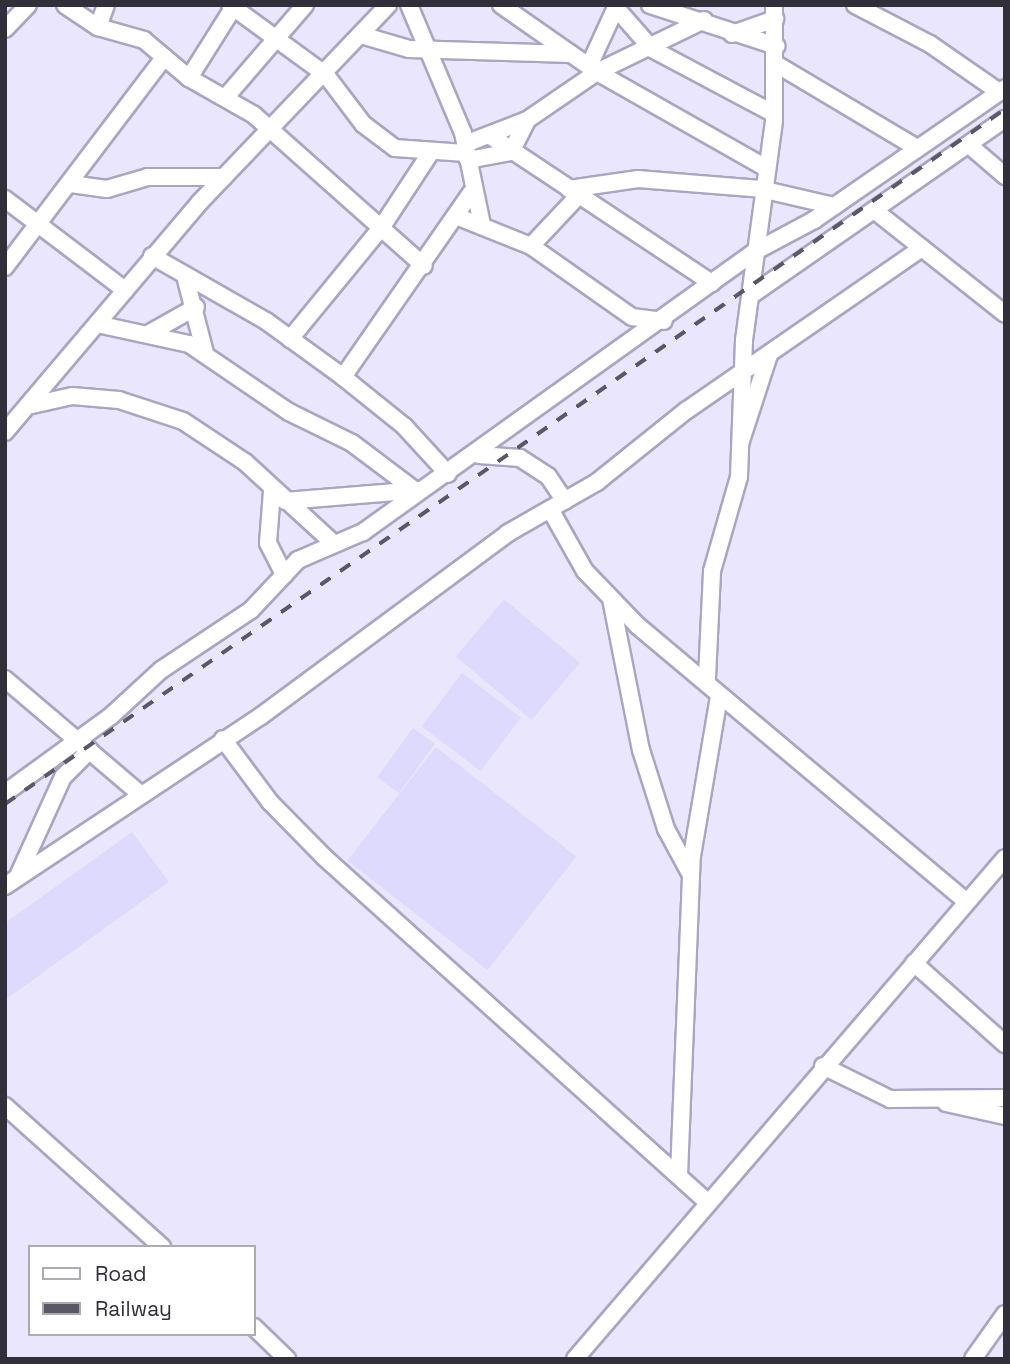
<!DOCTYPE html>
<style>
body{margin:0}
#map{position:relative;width:1010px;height:1364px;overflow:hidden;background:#e9e6fd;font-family:"Space Grotesk",sans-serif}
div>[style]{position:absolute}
.built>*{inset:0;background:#dedafd;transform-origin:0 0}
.roads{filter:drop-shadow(2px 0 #a9a6c1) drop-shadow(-2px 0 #a9a6c1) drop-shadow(0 2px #a9a6c1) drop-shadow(0 -2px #a9a6c1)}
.minor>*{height:16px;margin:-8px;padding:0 8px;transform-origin:8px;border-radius:8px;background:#fff}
.rail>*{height:3.5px;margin-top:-1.75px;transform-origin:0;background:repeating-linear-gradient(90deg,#5a5866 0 12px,transparent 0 24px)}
span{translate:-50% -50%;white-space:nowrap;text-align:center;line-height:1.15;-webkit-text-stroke:7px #fff;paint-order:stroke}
.frame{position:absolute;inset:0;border:7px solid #302f3a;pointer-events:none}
.legend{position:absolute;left:28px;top:1245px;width:228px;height:91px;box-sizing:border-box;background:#fff;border:2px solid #acacb0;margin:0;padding:9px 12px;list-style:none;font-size:21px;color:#302f3a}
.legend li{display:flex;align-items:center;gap:14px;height:35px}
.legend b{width:35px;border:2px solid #acacb0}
</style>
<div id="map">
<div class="built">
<div style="left:504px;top:599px;width:99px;height:75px;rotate:40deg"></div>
<div style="left:462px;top:673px;width:74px;height:67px;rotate:37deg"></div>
<div style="left:413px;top:728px;width:27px;height:61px;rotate:36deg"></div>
<div style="left:436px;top:747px;width:178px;height:144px;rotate:38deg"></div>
<div style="clip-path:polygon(132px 832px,169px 882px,5px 1000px,5px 923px)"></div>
</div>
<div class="roads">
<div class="minor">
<div style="left:65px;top:5px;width:40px;rotate:34deg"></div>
<div style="left:98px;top:27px;width:48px;rotate:15.8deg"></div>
<div style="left:144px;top:40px;width:59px;rotate:40.2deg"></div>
<div style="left:189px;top:78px;width:75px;rotate:29.6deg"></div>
<div style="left:254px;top:115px;width:227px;rotate:41.6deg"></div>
<div style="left:230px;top:5px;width:119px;rotate:36.1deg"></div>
<div style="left:326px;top:75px;width:61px;rotate:52.9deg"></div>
<div style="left:363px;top:124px;width:40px;rotate:37deg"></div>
<div style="left:395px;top:148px;width:70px;rotate:4.1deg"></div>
<div style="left:409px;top:5px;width:139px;rotate:67.1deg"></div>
<div style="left:463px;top:133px;width:94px;rotate:78.3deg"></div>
<div style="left:501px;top:5px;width:117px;rotate:34.9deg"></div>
<div style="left:597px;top:72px;width:194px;rotate:29.6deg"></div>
<div style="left:650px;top:5px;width:133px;rotate:18deg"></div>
<div style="left:855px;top:5px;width:85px;rotate:27.5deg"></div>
<div style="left:930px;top:44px;width:84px;rotate:34.8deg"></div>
<div style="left:617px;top:9px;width:53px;rotate:48.8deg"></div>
<div style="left:652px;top:49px;width:138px;rotate:28deg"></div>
<div style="left:98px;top:27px;width:23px;rotate:-70deg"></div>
<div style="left:5px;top:29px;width:33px;rotate:-46deg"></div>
<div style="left:732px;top:34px;width:46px;rotate:-19.2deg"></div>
<div style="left:361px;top:35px;width:50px;rotate:16.3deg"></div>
<div style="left:409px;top:49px;width:162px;rotate:1.8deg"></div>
<div style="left:776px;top:64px;width:164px;rotate:30.8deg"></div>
<div style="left:589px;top:66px;width:67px;rotate:-65.3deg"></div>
<div style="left:189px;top:78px;width:86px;rotate:-57.8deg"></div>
<div style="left:225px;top:98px;width:123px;rotate:-49.3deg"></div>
<div style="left:492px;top:137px;width:264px;rotate:33.6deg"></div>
<div style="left:465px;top:144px;width:66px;rotate:-21.2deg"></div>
<div style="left:527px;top:120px;width:85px;rotate:-34.4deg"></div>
<div style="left:597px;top:72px;width:119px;rotate:-25.9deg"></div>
<div style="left:969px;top:145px;width:48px;rotate:40.7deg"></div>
<div style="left:468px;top:160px;width:44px;rotate:-10.5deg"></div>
<div style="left:511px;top:152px;width:36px;rotate:-63deg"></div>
<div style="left:71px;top:184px;width:36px;rotate:8deg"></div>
<div style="left:107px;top:189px;width:43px;rotate:-16.3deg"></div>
<div style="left:148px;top:177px;width:76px"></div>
<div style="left:569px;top:189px;width:70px;rotate:-8.2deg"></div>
<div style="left:638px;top:179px;width:123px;rotate:4.6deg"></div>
<div style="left:761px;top:189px;width:75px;rotate:13.1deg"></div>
<div style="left:5px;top:199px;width:151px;rotate:37.2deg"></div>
<div style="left:874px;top:210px;width:167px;rotate:38.4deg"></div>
<div style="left:456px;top:216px;width:81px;rotate:21.8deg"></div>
<div style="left:531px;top:246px;width:123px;rotate:35.1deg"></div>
<div style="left:632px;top:317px;width:32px;rotate:7deg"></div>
<div style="left:531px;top:246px;width:70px;rotate:-46.7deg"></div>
<div style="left:152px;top:256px;width:131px;rotate:29.7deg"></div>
<div style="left:266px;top:321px;width:95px;rotate:36deg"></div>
<div style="left:343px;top:377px;width:78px;rotate:38.8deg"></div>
<div style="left:404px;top:426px;width:65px;rotate:47.5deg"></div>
<div style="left:5px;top:267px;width:261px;rotate:-52.8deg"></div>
<div style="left:186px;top:280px;width:75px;rotate:75.4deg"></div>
<div style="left:753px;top:294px;width:307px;rotate:-34.8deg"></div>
<div style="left:97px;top:324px;width:94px;rotate:12.3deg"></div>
<div style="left:189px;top:344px;width:121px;rotate:34.2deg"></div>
<div style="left:289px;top:412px;width:70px;rotate:26.2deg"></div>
<div style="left:352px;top:443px;width:75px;rotate:36.9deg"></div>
<div style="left:148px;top:334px;width:55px;rotate:-29.4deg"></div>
<div style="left:290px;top:339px;width:144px;rotate:-50.7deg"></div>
<div style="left:381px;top:228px;width:87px;rotate:-56.7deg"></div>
<div style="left:343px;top:377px;width:224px;rotate:-55.2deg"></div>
<div style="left:32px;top:405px;width:41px;rotate:-12.7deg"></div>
<div style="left:72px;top:396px;width:47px;rotate:4.9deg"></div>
<div style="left:119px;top:400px;width:67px;rotate:18.2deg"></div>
<div style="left:183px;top:421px;width:74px;rotate:33.5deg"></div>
<div style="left:245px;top:462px;width:120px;rotate:42.6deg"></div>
<div style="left:5px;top:432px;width:302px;rotate:-49.7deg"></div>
<div style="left:200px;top:202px;width:272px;rotate:-46.3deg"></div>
<div style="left:741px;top:441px;width:90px;rotate:-72deg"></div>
<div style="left:479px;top:455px;width:41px;rotate:4.2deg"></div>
<div style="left:520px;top:458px;width:33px;rotate:33deg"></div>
<div style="left:548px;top:476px;width:30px;rotate:56deg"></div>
<div style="left:272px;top:491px;width:52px;rotate:94.4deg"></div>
<div style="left:268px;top:543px;width:36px;rotate:63deg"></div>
<div style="left:285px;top:501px;width:135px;rotate:-4.7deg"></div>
<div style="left:550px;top:509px;width:71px;rotate:60.6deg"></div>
<div style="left:585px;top:571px;width:76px;rotate:46.1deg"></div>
<div style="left:638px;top:626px;width:428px;rotate:40deg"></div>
<div style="left:611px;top:599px;width:154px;rotate:78.8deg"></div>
<div style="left:641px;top:750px;width:83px;rotate:72.4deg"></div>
<div style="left:666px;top:829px;width:52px;rotate:61.5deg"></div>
<div style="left:707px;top:678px;width:107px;rotate:-87.3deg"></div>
<div style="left:712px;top:571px;width:98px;rotate:-74deg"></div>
<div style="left:739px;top:477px;width:137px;rotate:-87.9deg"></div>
<div style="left:744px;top:340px;width:222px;rotate:-82.2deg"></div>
<div style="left:774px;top:120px;width:115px;rotate:-90deg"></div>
<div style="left:5px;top:679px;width:175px;rotate:40.4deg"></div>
<div style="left:223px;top:739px;width:79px;rotate:53.3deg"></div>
<div style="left:270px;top:802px;width:77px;rotate:45.5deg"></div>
<div style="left:324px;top:857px;width:513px;rotate:42deg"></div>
<div style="left:5px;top:793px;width:131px;rotate:-36deg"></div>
<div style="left:111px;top:716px;width:68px;rotate:-42.6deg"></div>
<div style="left:161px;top:670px;width:108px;rotate:-33.7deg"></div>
<div style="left:251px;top:610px;width:69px;rotate:-46.8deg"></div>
<div style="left:298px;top:560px;width:71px;rotate:-23.3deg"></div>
<div style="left:363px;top:532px;width:483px;rotate:-35.6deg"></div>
<div style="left:756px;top:251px;width:66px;rotate:-28.1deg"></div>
<div style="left:814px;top:220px;width:232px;rotate:-34.6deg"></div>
<div style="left:18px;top:876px;width:109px;rotate:-65.6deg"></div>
<div style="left:63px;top:777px;width:38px;rotate:-45deg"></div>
<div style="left:5px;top:886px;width:307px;rotate:-33.6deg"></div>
<div style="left:261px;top:716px;width:307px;rotate:-36.5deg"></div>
<div style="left:508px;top:533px;width:103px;rotate:-29.8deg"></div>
<div style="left:597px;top:482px;width:115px;rotate:-38.7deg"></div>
<div style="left:687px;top:410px;width:285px;rotate:-34.6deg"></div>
<div style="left:914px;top:963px;width:122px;rotate:41.7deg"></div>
<div style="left:823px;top:1066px;width:75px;rotate:26.2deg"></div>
<div style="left:890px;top:1099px;width:115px;rotate:-0.5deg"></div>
<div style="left:946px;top:1103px;width:60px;rotate:12.4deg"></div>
<div style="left:5px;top:1106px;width:211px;rotate:41.9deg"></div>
<div style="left:679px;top:1175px;width:319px;rotate:-87.7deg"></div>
<div style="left:692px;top:856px;width:161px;rotate:-80.4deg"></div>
<div style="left:254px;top:1327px;width:46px;rotate:44.1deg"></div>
<div style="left:575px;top:1359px;width:660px;rotate:-49.36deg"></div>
<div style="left:973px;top:1359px;width:55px;rotate:-54.6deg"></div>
</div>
</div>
<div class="rail">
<div style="left:5px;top:804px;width:1218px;rotate:-34.8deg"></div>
</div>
<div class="frame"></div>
<ul class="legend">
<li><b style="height:9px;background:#fff"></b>Road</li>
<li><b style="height:9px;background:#5a5866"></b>Railway</li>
</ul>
</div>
